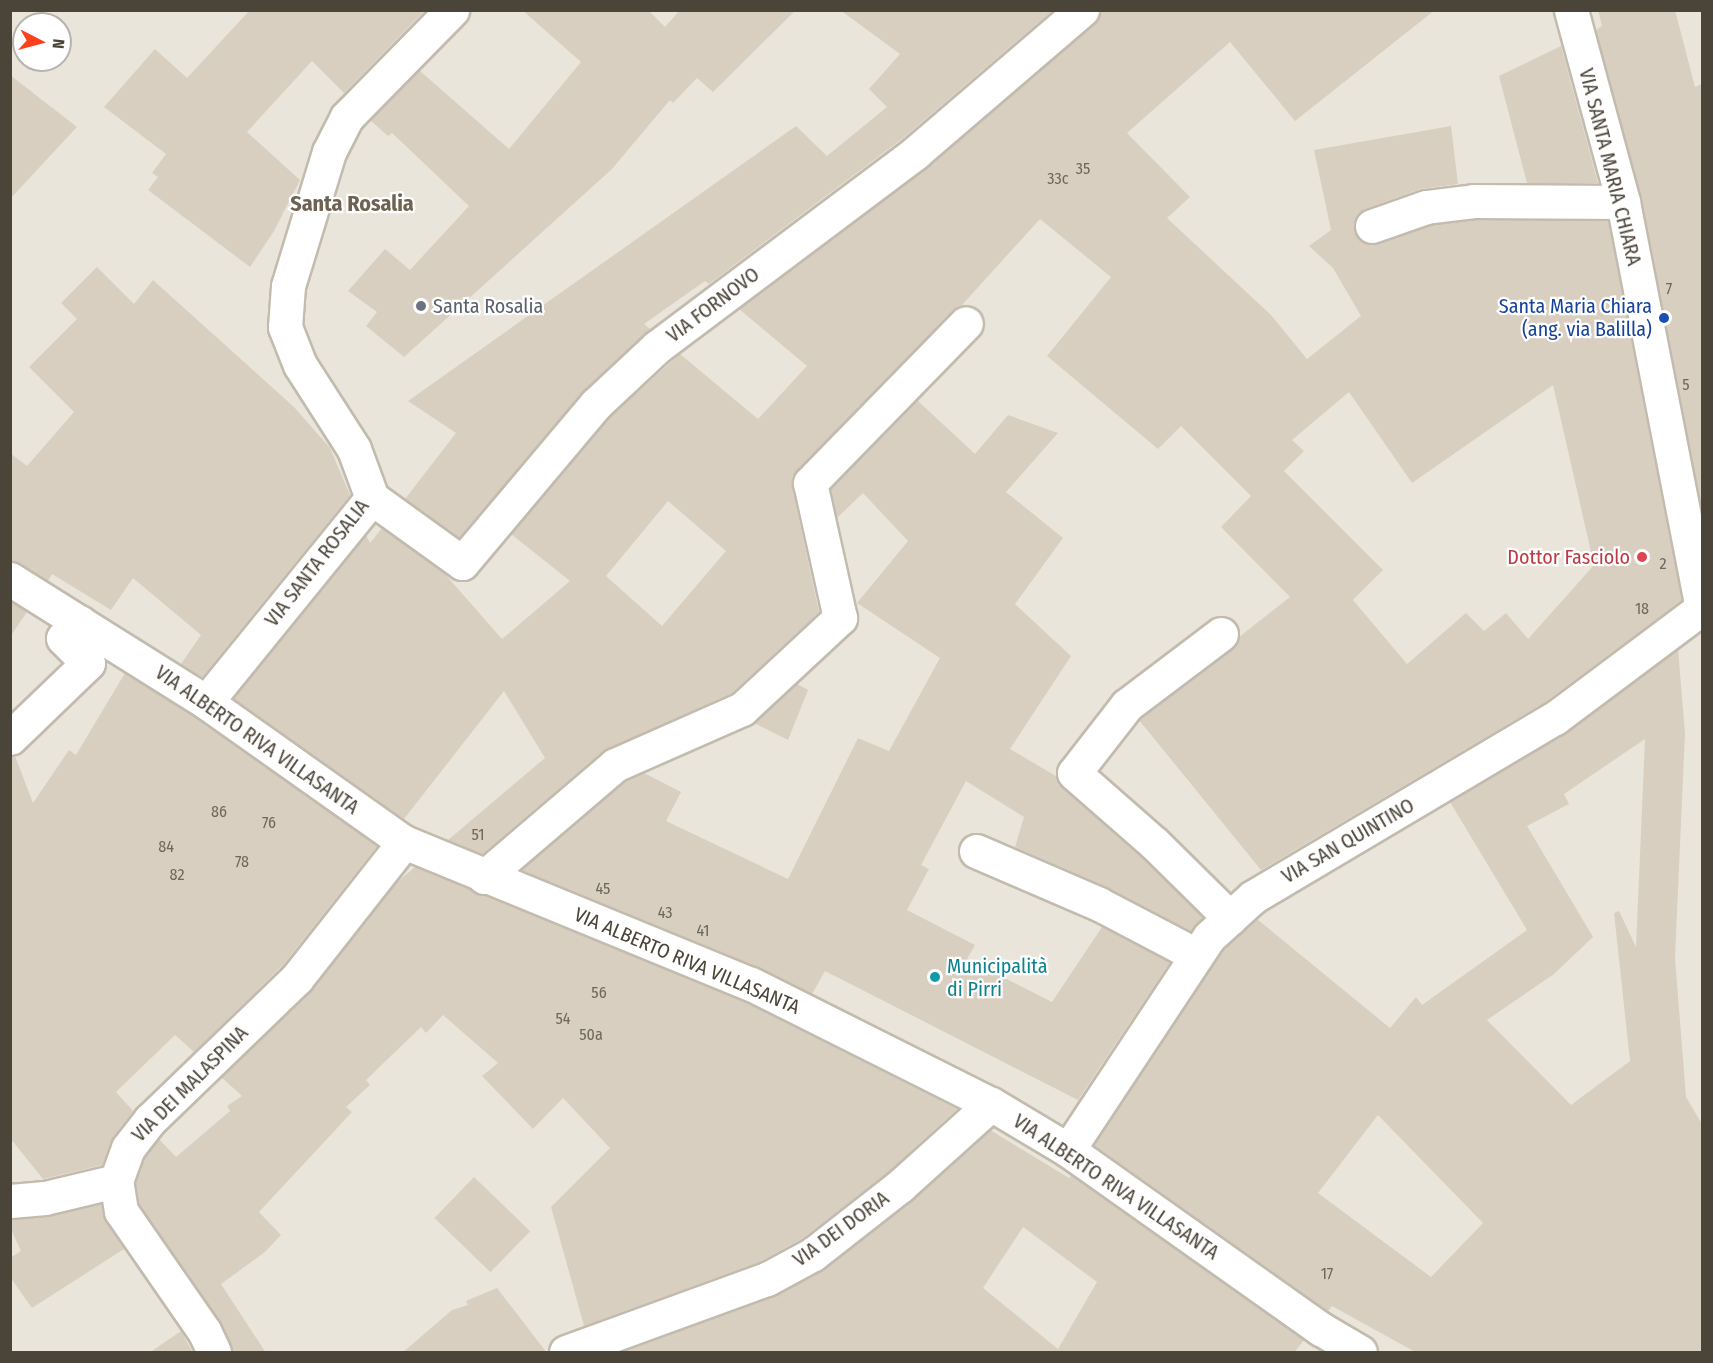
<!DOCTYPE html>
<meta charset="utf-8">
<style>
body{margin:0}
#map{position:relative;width:1713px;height:1363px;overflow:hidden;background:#f6f3ec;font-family:"Fira Sans Condensed",sans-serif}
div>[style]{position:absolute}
.residential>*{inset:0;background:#eae5da}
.building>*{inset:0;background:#d8cfc1;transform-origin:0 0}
.roads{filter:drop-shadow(2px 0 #c2bbae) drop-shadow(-2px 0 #c2bbae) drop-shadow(0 2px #c2bbae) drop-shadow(0 -2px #c2bbae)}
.minor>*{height:33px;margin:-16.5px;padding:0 16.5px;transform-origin:16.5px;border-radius:16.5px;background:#fff}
.dots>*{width:16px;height:16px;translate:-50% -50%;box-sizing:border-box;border:3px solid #fff;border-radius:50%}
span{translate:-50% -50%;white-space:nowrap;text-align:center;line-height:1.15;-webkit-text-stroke:4.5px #fff;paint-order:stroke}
.number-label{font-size:16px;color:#6e675b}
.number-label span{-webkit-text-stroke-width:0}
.street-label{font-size:20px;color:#4b4439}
.worship-label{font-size:20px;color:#5b616d}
.left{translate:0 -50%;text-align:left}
.transit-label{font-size:20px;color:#164399}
.right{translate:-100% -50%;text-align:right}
.health-label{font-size:20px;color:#be3a42}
.culture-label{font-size:20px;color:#0d838f}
.quarter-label{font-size:22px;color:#6e6250;font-weight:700}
.frame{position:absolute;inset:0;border:12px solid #4b4439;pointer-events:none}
.north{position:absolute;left:12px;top:12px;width:60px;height:60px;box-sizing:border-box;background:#fff;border:2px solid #b7b4b0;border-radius:50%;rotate:96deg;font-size:16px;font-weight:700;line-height:24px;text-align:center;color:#4b4439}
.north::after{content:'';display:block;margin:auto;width:21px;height:27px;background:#fc3f1d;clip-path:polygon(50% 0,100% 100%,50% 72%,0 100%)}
</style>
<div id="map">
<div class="residential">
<div style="clip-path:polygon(evenodd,11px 11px,1702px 11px,1702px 1352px,11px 1352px,11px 11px,24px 24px,60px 24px,60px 60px,24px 60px,24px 24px)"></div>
</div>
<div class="building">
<div style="clip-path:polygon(250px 10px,425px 10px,344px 93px,312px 61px,247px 132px,300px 180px,274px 231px,250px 267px,148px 190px,158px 177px,152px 173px,166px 154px,104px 107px,155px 49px,187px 78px)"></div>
<div style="clip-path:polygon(522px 10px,648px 10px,665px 27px,680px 10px,796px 10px,713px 92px,697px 78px,673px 103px,670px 100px,612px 169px,404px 357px,366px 326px,377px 312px,348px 291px,385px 249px,410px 270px,469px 206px,392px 133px,388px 136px,370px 120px,419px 70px,509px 149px,581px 62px)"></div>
<div style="clip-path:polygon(840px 10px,1053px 10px,903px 138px,709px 284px,705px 281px,644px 324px,650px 329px,582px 392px,459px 538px,405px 499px,456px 433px,408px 401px,796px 126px,827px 156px,887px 107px,869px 89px,900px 54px)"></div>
<div style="clip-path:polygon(evenodd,1100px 10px,1435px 10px,1295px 121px,1230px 42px,1127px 133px,1190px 197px,1167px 218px,1271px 315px,1307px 359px,1361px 316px,1333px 268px,1309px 246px,1331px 230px,1314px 150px,1451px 126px,1458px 184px,1420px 189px,1365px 209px,1357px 214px,1354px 222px,1354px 232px,1359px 240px,1368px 244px,1378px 244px,1430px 225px,1475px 220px,1608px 221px,1682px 600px,1545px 702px,1261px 870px,1139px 720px,1232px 649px,1239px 637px,1290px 597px,1221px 527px,1251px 496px,1181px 426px,1158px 449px,1047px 356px,1111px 277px,1040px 219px,962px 305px,953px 310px,792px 477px,792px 487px,819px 612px,732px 693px,603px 751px,482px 854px,448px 840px,545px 758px,504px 691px,404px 819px,233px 698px,366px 535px,370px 543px,382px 528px,444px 573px,502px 639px,570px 581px,511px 534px,610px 417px,680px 354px,758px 419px,807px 366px,739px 309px,927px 167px,1094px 24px,1100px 10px,1553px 385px,1594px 565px,1528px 639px,1506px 613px,1484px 631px,1466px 613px,1407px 664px,1353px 600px,1383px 570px,1284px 471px,1304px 451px,1292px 440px,1349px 392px,1412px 483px,1553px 385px,1100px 10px,668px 501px,726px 551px,662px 626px,606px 576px,668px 501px)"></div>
<div style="clip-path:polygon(1598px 10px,1675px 10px,1695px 87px,1702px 84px,1702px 512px,1641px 198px,1596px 30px,1602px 26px)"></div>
<div style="clip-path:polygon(1561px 46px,1598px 183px,1527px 183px,1499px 76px)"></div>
<div style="clip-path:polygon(10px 75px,77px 127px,10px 199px)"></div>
<div style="clip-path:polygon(97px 267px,134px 304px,153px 280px,294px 407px,330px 448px,350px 495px,202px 677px,181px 664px,201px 635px,133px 578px,111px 610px,52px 574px,48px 581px,10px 560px,10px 453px,27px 466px,74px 412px,29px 367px,77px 319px,61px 303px)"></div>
<div style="clip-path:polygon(917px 400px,975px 454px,1008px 415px,1058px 433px,1006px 492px,1063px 538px,1015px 604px,1071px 656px,1010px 749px,1056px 776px,1062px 787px,1141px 857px,1203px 917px,1191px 931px,1107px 887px,1015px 847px,1024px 817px,966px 781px,921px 865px,929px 869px,907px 910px,975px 945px,967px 959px,1052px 1002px,1102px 927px,1170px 962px,1078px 1100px,825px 971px,812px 994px,758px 967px,521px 870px,625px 781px,644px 773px,681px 792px,666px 821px,788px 879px,858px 738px,889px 751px,940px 658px,857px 603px,908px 541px,863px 493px,837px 518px,831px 489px)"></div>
<div style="clip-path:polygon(10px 601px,27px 612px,10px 637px)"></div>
<div style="clip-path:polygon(evenodd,1678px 649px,1685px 733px,1675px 958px,1686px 1097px,1702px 1124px,1702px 1353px,1417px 1353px,1332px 1306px,1328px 1311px,1094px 1145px,1223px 949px,1257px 919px,1390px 1028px,1416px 997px,1422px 1005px,1527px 930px,1450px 802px,1565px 734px,1678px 649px,1645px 739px,1636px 947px,1619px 911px,1614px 913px,1630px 1061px,1571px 1105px,1487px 1020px,1554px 974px,1593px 937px,1527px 826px,1569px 804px,1564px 794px,1645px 739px,1678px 649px,1378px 1115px,1483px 1223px,1431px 1277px,1318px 1193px,1378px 1115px)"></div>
<div style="clip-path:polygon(125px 673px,196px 718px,377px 846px,283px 965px,194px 1052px,175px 1035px,116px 1092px,133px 1111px,113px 1137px,102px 1165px,43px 1179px,10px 1138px,10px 756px,15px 756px,33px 803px,69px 750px,76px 755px)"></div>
<div style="clip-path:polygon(797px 684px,808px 690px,788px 740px,754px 723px)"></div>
<div style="clip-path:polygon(415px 867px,743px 1001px,957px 1109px,888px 1172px,803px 1238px,759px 1262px,584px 1326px,551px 1207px,610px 1148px,563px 1098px,533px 1129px,482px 1076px,498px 1063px,443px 1015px,426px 1033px,421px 1027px,366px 1080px,370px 1085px,346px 1107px,352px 1112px,259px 1212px,281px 1235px,265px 1252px,221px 1284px,266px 1353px,233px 1353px,219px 1320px,139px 1204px,135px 1183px,145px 1157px,159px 1139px,176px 1157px,230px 1111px,227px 1106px,242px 1096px,221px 1077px,310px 991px,395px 884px)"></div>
<div style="clip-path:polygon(evenodd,990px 1130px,1069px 1178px,1072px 1175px,1304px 1340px,1294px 1353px,620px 1353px,773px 1297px,822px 1270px,912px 1201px,990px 1130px,1023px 1227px,1097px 1282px,1058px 1349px,983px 1288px,1023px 1227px)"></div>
<div style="left:474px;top:1177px;width:78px;height:57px;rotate:44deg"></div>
<div style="clip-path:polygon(101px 1204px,105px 1221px,124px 1249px,32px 1308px,10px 1277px,10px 1258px,21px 1251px,10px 1227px,10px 1220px,49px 1216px)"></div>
<div style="clip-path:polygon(497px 1288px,547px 1353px,402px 1353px,452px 1310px,468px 1305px,466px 1301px)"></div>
<div style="clip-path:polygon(181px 1331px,193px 1353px,149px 1353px)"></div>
</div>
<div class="roads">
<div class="minor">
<div style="left:1571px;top:10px;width:199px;rotate:74.8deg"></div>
<div style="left:1623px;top:202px;width:413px;rotate:79deg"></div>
<div style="left:1372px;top:226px;width:57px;rotate:-19.4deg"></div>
<div style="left:1426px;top:207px;width:48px;rotate:-7.1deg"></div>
<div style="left:1474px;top:201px;width:149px;rotate:0.4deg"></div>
<div style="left:372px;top:498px;width:111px;rotate:35.8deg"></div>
<div style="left:462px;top:563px;width:208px;rotate:-49.9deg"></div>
<div style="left:596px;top:404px;width:83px;rotate:-43.1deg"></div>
<div style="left:657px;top:347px;width:323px;rotate:-36.9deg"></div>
<div style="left:915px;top:153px;width:220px;rotate:-40.6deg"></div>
<div style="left:372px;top:498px;width:52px;rotate:-110.2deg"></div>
<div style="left:354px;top:449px;width:100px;rotate:-122.7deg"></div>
<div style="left:300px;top:365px;width:41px;rotate:-111.5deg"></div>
<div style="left:285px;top:327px;width:41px;rotate:-85.8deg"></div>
<div style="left:288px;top:286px;width:140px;rotate:-73deg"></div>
<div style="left:329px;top:152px;width:39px;rotate:-63deg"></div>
<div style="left:347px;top:117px;width:150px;rotate:-45.5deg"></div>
<div style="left:10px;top:579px;width:231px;rotate:32.1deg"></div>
<div style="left:206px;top:702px;width:242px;rotate:35.3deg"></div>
<div style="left:404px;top:842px;width:375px;rotate:22.3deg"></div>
<div style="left:751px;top:984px;width:268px;rotate:26.6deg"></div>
<div style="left:991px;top:1104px;width:90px;rotate:30.9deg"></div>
<div style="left:1068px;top:1150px;width:310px;rotate:35.3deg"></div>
<div style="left:1321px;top:1329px;width:45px;rotate:30.5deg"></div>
<div style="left:1221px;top:634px;width:118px;rotate:142.9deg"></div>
<div style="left:1127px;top:705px;width:86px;rotate:127.9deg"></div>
<div style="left:1074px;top:773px;width:106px;rotate:41.2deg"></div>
<div style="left:1154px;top:843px;width:107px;rotate:44.6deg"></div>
<div style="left:206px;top:702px;width:263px;rotate:-50.9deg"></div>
<div style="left:10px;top:738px;width:108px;rotate:-43.9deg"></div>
<div style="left:88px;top:663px;width:35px;rotate:-135deg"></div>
<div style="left:63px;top:638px;width:23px;rotate:-43deg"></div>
<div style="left:976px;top:851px;width:134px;rotate:23.3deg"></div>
<div style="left:1099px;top:904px;width:110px;rotate:27.7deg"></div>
<div style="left:484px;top:877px;width:172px;rotate:-40.5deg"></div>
<div style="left:615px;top:765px;width:139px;rotate:-23.8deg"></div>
<div style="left:742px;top:709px;width:134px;rotate:-42.9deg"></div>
<div style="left:840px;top:618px;width:138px;rotate:-102.5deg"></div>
<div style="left:810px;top:483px;width:223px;rotate:-45.7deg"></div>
<div style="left:1068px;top:1150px;width:255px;rotate:-56.5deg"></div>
<div style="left:1209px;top:937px;width:59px;rotate:-42.3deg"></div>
<div style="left:1253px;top:897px;width:351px;rotate:-30.7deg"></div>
<div style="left:1555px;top:718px;width:184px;rotate:-36.8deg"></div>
<div style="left:10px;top:1201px;width:35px;rotate:-5deg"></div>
<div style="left:45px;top:1198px;width:73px;rotate:-13.5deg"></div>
<div style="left:214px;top:1352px;width:23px;rotate:-115deg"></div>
<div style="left:204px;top:1331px;width:146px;rotate:-124.7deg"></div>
<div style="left:121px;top:1211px;width:30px;rotate:-99deg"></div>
<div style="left:116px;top:1181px;width:35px;rotate:-70deg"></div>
<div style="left:128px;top:1148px;width:36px;rotate:-52deg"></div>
<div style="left:150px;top:1120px;width:204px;rotate:-44deg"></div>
<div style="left:297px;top:978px;width:173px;rotate:-51.8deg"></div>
<div style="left:566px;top:1352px;width:214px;rotate:-20deg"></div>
<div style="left:767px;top:1279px;width:52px;rotate:-28.5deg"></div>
<div style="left:813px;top:1254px;width:110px;rotate:-38deg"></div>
<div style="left:900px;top:1186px;width:122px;rotate:-42deg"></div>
</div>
</div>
<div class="dots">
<div style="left:421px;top:306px;background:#6b7280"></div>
<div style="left:1664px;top:318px;background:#1a4fb4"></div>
<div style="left:1642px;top:557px;background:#e0444e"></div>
<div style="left:935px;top:977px;background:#0f9aa8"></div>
</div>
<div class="number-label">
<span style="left:1083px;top:169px">35</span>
<span style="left:1058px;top:179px">33c</span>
<span style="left:1669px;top:289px">7</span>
<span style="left:1686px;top:385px">5</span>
<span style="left:1663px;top:564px">2</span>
<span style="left:1642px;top:609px">18</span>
<span style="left:219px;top:812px">86</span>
<span style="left:269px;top:823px">76</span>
<span style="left:478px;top:835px">51</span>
<span style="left:166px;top:847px">84</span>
<span style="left:242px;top:862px">78</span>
<span style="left:177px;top:875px">82</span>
<span style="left:603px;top:889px">45</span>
<span style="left:665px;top:913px">43</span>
<span style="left:703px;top:931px">41</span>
<span style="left:599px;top:993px">56</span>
<span style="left:563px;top:1019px">54</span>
<span style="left:591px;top:1035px">50a</span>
<span style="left:1327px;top:1274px">17</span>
</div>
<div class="street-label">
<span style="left:1610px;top:167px;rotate:76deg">VIA SANTA MARIA CHIARA</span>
<span style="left:713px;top:305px;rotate:-37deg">VIA FORNOVO</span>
<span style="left:317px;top:563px;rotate:-52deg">VIA SANTA ROSALIA</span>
<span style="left:257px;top:740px;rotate:35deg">VIA ALBERTO RIVA VILLASANTA</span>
<span style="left:1348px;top:841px;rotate:-30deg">VIA SAN QUINTINO</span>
<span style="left:687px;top:961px;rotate:23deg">VIA ALBERTO RIVA VILLASANTA</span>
<span style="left:190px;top:1084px;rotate:-45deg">VIA DEI MALASPINA</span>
<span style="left:1116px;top:1187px;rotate:34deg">VIA ALBERTO RIVA VILLASANTA</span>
<span style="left:841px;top:1229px;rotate:-36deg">VIA DEI DORIA</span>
</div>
<div class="worship-label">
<span class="left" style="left:433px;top:306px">Santa Rosalia</span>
</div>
<div class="transit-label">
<span class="right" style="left:1652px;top:318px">Santa Maria Chiara<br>(ang. via Balilla)</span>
</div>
<div class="health-label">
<span class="right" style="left:1630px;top:557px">Dottor Fasciolo</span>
</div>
<div class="culture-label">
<span class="left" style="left:947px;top:978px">Municipalità<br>di Pirri</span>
</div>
<div class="quarter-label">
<span style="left:352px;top:204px">Santa Rosalia</span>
</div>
<div class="frame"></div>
<div class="north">N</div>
</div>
